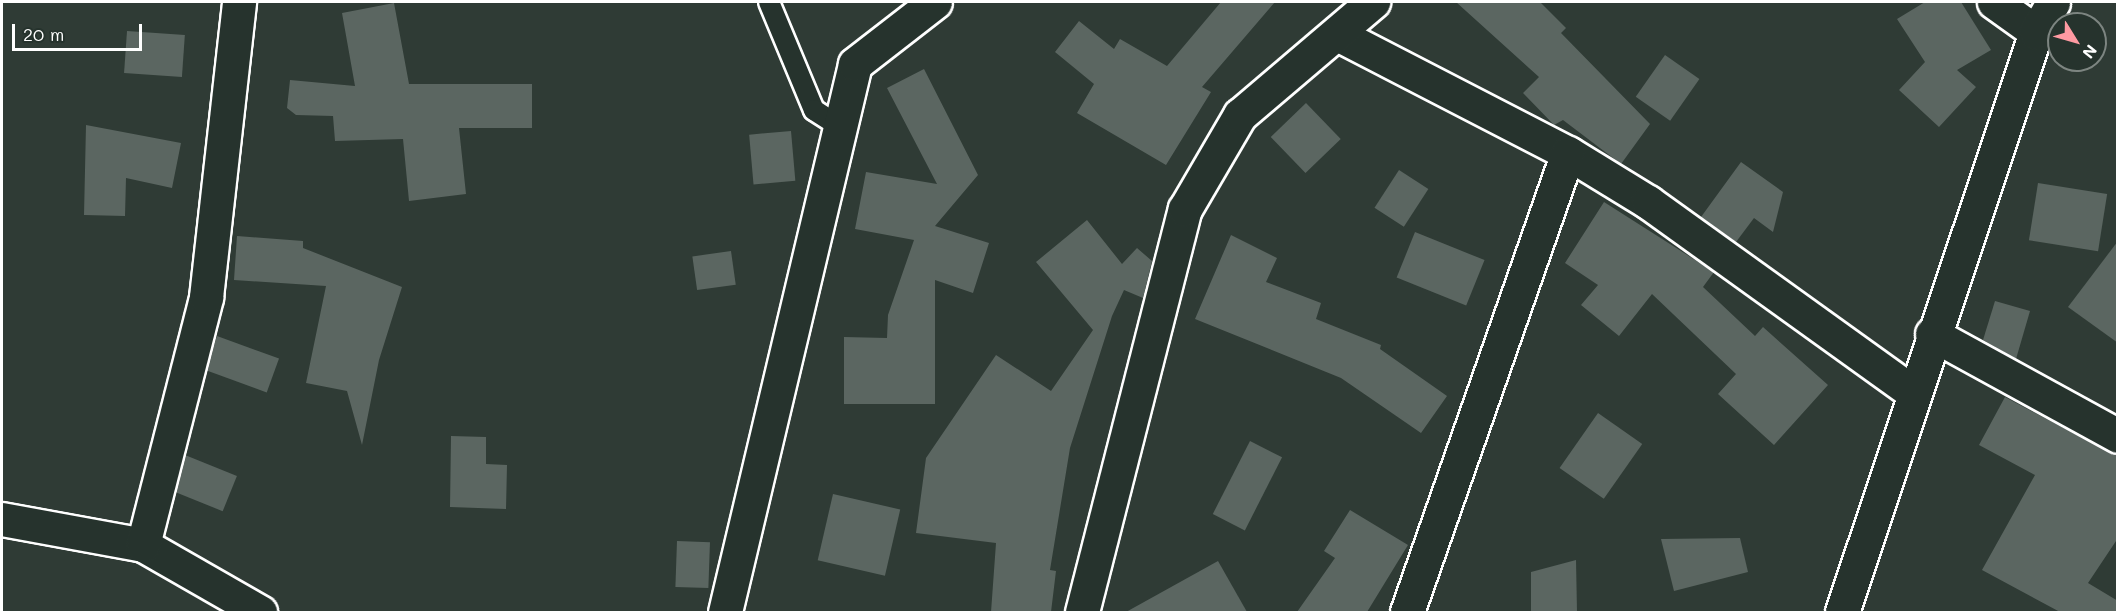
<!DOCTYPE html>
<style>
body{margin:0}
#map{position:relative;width:2119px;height:614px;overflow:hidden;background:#2f3b35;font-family:Mali,sans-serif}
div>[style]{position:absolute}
.building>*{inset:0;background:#5b6661;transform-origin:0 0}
.roads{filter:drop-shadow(2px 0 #fff) drop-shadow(-2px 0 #fff) drop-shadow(0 2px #fff) drop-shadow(0 -2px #fff)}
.service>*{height:20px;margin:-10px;padding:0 10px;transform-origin:10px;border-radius:10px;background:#26332d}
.minor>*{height:33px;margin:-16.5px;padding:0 16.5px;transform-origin:16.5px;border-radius:16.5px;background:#26332d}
.tertiary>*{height:33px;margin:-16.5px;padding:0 16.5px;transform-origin:16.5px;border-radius:16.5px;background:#26332d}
span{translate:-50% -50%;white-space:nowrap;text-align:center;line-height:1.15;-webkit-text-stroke:4.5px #26332d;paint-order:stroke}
.frame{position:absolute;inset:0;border:3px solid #fff;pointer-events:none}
.north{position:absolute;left:2047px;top:12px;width:60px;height:60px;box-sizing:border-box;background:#26332d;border:2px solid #7d8581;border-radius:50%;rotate:127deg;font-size:16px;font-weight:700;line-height:24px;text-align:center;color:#fff}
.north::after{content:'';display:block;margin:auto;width:21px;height:27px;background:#ff9aa2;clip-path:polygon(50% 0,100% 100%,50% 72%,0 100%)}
.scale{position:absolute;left:12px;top:24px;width:130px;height:27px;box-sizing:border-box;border:3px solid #fff;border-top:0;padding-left:8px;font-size:18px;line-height:21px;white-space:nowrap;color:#fff;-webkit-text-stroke:4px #26332d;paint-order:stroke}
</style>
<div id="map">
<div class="building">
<div style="clip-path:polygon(1221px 2px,1275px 2px,1202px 87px,1211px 92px,1166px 165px,1077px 113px,1094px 84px,1055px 52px,1079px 21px,1114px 49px,1120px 39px,1167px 66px)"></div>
<div style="clip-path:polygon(1456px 2px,1540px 2px,1566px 28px,1561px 33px,1650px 124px,1621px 164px,1563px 120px,1554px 125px,1523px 93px,1539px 77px)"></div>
<div style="clip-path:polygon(1925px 2px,1961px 2px,1991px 50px,1957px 70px,1976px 87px,1939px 127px,1899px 90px,1925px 62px,1897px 19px)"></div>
<div style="clip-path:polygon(394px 3px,409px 84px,532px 84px,532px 128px,459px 128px,466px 194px,409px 201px,403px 139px,335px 141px,333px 116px,296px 115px,287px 108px,290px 80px,355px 86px,342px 13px)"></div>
<div style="left:127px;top:31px;width:58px;height:42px;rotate:4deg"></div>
<div style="left:1665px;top:55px;width:42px;height:51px;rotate:35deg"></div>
<div style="clip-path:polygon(924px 69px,978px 175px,935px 226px,989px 243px,973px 293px,935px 280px,935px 404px,844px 404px,844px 337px,887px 338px,888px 315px,914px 240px,855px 229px,866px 172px,937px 184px,887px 88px)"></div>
<div style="left:1306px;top:103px;width:50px;height:49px;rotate:46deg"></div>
<div style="clip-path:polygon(86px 125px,181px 143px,172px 188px,126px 178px,125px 216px,84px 215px)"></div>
<div style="left:791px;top:131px;width:50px;height:42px;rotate:85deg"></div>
<div style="clip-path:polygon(1741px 162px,1783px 192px,1773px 232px,1754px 218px,1736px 242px,1701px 217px)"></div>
<div style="left:1399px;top:170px;width:35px;height:45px;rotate:33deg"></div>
<div style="left:2038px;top:183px;width:70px;height:58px;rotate:9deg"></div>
<div style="clip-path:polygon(1604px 202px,1714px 272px,1703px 287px,1755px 336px,1763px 327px,1828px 385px,1774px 445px,1718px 394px,1736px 374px,1652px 294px,1619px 336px,1581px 305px,1598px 285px,1565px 263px)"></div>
<div style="clip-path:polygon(1087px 220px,1122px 264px,1137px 248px,1152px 261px,1143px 298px,1124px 290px,1112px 316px,1070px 448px,1050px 570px,1056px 571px,1051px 612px,991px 612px,996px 543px,916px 533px,926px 458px,996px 355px,1051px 391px,1093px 330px,1036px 262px)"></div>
<div style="left:1415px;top:232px;width:75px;height:49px;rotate:22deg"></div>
<div style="clip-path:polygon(1231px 235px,1277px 258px,1266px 282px,1321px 303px,1316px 319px,1381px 345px,1380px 349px,1447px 396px,1421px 433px,1341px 378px,1195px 319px)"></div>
<div style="clip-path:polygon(237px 236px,303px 241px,303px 248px,402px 287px,379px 360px,362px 445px,347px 391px,306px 383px,326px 286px,234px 280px)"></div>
<div style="clip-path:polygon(2118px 241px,2118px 343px,2068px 307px)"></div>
<div style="left:731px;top:251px;width:34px;height:39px;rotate:82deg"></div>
<div style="clip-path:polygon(1995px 301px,2030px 311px,2016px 359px,1983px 340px)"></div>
<div style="left:217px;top:336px;width:66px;height:36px;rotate:20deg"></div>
<div style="clip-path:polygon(2005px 397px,2118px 457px,2118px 538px,2088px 583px,2118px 601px,2118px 612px,2060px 612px,1982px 570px,2035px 475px,1979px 445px)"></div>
<div style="left:1598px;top:413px;width:54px;height:67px;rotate:35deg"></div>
<div style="clip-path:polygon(451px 436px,486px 437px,486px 464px,507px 465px,506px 509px,450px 507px)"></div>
<div style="left:1250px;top:441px;width:36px;height:82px;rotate:27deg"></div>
<div style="left:185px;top:455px;width:56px;height:38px;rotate:22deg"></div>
<div style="left:833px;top:494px;width:69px;height:68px;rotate:13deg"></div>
<div style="clip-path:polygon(1350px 510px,1408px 545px,1367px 612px,1297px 612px,1335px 558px,1324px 551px)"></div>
<div style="clip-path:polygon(1740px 538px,1748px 572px,1674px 591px,1661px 539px)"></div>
<div style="left:677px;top:541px;width:33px;height:46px;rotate:2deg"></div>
<div style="clip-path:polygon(1576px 560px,1577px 612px,1531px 612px,1531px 572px)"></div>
<div style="clip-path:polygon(1218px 561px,1247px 612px,1126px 612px)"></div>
</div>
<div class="roads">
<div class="service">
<div style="left:769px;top:2px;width:117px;rotate:67.4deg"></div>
<div style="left:814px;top:110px;width:27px;rotate:33deg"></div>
</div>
<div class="minor">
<div style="left:1994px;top:2px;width:52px;rotate:35.5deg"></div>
<div style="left:1339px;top:35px;width:258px;rotate:27.3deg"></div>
<div style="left:1568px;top:153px;width:94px;rotate:31.5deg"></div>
<div style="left:1648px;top:202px;width:325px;rotate:35.7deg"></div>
<div style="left:1932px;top:334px;width:212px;rotate:28.7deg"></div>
<div style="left:2px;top:519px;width:143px;rotate:10.4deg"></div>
<div style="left:143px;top:545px;width:135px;rotate:29.8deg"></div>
<div style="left:143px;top:545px;width:256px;rotate:-75.7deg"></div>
<div style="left:206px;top:297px;width:297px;rotate:-83.6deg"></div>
<div style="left:725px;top:612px;width:563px;rotate:-76.65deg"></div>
<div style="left:855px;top:64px;width:101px;rotate:-37.8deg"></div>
<div style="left:1082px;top:612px;width:416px;rotate:-75.7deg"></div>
<div style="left:1185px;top:209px;width:109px;rotate:-59.7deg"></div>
<div style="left:1240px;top:115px;width:175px;rotate:-40.4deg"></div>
<div style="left:1407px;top:612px;width:486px;rotate:-70.7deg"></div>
</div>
<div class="tertiary">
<div style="left:1842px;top:612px;width:612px;rotate:-71.51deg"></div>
<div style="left:2036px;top:32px;width:34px;rotate:-60deg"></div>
</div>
</div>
<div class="frame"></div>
<div class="north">N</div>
<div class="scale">20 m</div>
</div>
